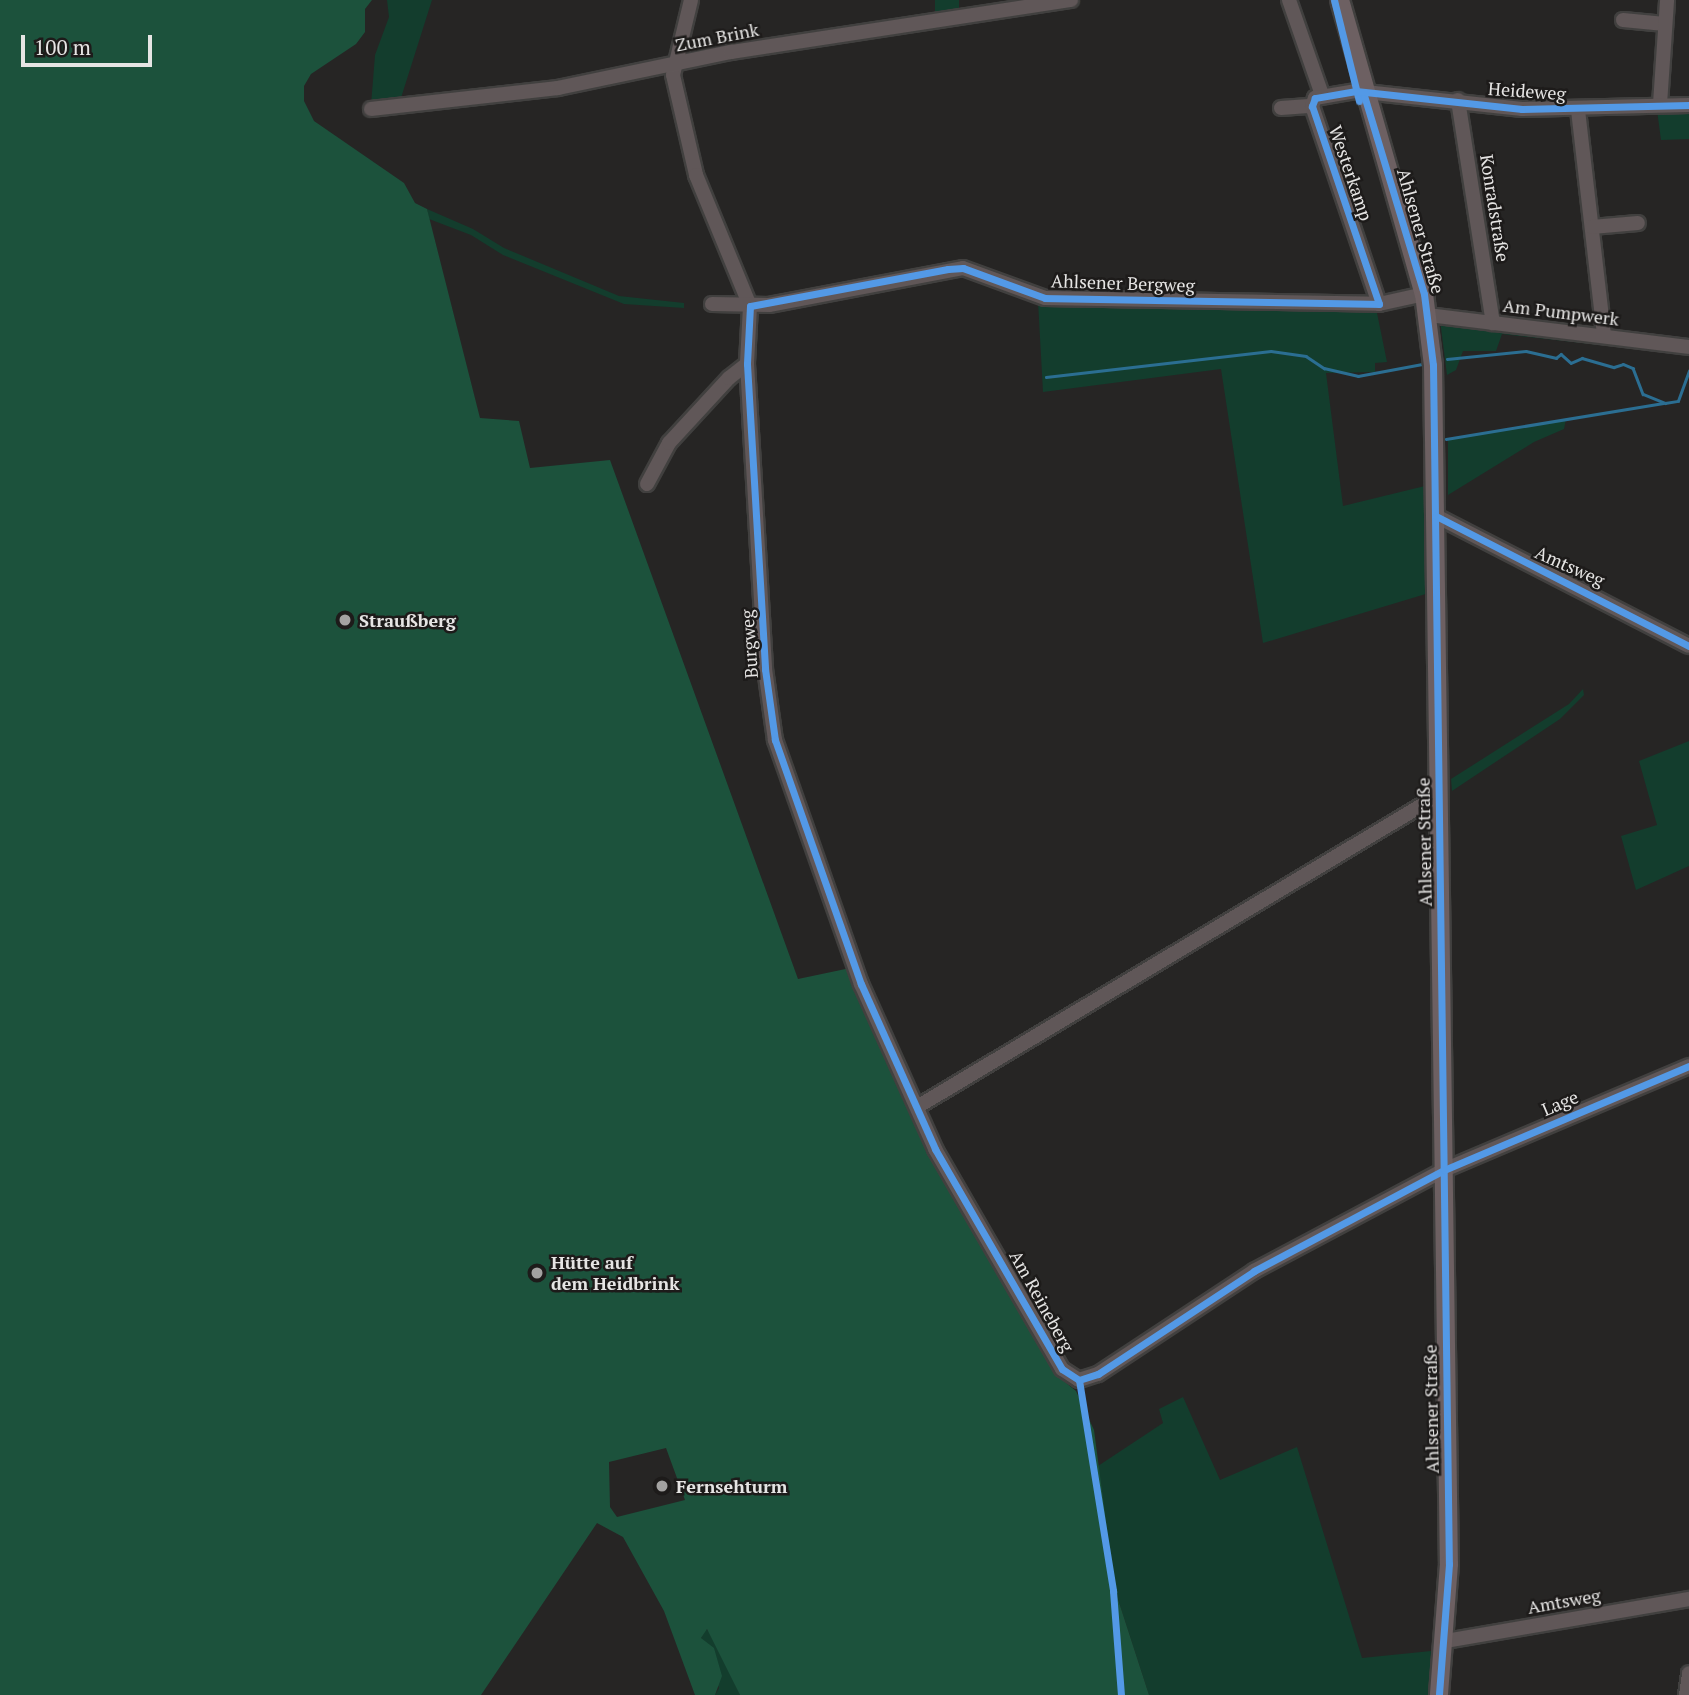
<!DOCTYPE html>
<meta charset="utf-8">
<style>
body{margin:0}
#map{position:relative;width:1689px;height:1695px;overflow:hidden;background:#262524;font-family:"PT Serif",serif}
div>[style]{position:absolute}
.green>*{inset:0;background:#133d2d}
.forest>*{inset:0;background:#1c523c}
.stream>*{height:2.5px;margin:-1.25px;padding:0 1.25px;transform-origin:1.25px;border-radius:1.25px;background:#2b6e92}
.roads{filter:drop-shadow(2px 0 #41403f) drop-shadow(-2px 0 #41403f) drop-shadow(0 2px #41403f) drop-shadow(0 -2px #41403f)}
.minor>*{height:14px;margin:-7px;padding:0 7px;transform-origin:7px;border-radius:7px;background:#605758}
.major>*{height:18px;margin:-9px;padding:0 9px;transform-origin:9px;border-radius:9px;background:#6d6062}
.cycleway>*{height:7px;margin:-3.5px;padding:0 3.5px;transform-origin:3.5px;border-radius:3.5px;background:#5399e6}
.dots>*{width:19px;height:19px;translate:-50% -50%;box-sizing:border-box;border:4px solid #1d1b1a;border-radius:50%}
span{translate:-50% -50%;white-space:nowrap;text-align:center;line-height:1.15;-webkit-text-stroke:5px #1d1b1a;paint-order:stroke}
.street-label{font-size:18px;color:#e6e5e4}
.poi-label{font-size:18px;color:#e6e5e4;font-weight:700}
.left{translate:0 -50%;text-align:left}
.scale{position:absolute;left:21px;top:35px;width:131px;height:32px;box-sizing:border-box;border:4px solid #e6e5e4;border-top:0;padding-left:9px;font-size:21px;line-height:24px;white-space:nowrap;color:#e6e5e4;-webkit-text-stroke:5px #1d1b1a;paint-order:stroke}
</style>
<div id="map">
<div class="green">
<div style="clip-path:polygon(387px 0,432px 0,400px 101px,371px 105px,375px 55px,389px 17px)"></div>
<div style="clip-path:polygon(935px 0,959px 0,959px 9px,935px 13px)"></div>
<div style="clip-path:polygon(1657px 110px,1689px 111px,1689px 139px,1661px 140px)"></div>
<div style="clip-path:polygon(427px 209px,473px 229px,504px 248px,619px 296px,684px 303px,684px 308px,624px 304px,503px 255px,471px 235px,429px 219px)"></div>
<div style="clip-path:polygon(1038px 301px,1376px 308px,1387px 362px,1375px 363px,1375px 372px,1326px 373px,1343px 506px,1429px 485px,1429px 593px,1263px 643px,1221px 369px,1043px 392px)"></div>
<div style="clip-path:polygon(1440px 320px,1689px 349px,1689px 355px,1502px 334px,1496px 351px,1463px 351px,1456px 370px,1447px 375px)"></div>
<div style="clip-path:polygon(1566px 419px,1564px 429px,1534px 442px,1448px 495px,1448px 439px)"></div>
<div style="clip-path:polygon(1583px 689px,1584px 695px,1560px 719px,1452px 791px,1451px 779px,1569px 704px)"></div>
<div style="clip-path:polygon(1689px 741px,1689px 866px,1636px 890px,1621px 836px,1657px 825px,1639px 761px)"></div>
<div style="clip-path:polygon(1183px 1397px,1220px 1480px,1297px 1447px,1362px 1658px,1431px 1651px,1430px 1695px,1149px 1695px,1115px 1590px,1098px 1466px,1163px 1423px,1159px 1409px)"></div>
<div style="clip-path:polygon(706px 1629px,714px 1636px,740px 1695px,715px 1695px,719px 1688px,701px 1638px)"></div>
</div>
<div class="forest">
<div style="clip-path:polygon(evenodd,0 0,372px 0,365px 9px,365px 32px,356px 44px,311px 74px,304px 86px,304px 101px,314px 121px,404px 183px,415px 203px,427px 209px,480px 418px,519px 421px,530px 468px,610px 460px,798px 979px,855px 967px,970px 1211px,1059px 1377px,1076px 1391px,1094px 1430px,1115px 1590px,1149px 1695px,740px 1695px,707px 1629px,701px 1638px,714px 1648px,722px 1676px,715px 1695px,695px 1695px,664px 1611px,623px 1537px,597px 1523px,481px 1695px,0 1695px,0 0,666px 1448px,685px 1500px,617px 1517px,610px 1507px,609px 1462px,666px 1448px)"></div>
</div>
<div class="stream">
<div style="left:1447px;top:359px;width:79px;rotate:-5.8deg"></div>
<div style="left:1526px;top:351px;width:31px;rotate:13deg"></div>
<div style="left:1556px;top:358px;width:6px;rotate:-39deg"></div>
<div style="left:1561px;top:354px;width:13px;rotate:42deg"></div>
<div style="left:1571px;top:363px;width:12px;rotate:-24deg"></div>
<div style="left:1582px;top:358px;width:33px;rotate:16deg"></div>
<div style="left:1614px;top:367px;width:9px;rotate:-18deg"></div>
<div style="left:1623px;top:364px;width:11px;rotate:22deg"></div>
<div style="left:1633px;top:368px;width:28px;rotate:69deg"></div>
<div style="left:1643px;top:394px;width:24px;rotate:22deg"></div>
<div style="left:1665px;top:403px;width:13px;rotate:-9deg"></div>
<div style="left:1678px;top:401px;width:32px;rotate:-70deg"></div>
<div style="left:1046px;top:377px;width:226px;rotate:-6.6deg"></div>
<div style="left:1271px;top:351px;width:35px;rotate:8deg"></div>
<div style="left:1306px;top:356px;width:22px;rotate:34deg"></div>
<div style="left:1324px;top:368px;width:35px;rotate:13deg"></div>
<div style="left:1358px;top:376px;width:65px;rotate:-10.6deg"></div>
<div style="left:1446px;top:439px;width:220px;rotate:-9.4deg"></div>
</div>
<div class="roads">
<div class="minor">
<div style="left:691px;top:0;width:77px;rotate:103.5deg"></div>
<div style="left:673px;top:75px;width:103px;rotate:77deg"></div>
<div style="left:696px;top:175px;width:142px;rotate:67.6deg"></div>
<div style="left:750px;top:306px;width:58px;rotate:93deg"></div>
<div style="left:747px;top:364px;width:306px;rotate:86.6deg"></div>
<div style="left:765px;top:669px;width:72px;rotate:82deg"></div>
<div style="left:775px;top:740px;width:259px;rotate:70.6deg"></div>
<div style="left:861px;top:984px;width:181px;rotate:65.8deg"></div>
<div style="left:935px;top:1149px;width:254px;rotate:60deg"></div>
<div style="left:1062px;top:1369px;width:20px;rotate:33deg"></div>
<div style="left:1079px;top:1380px;width:20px;rotate:-18deg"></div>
<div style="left:1098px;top:1374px;width:187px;rotate:-33.4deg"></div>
<div style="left:1254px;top:1271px;width:215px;rotate:-28deg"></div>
<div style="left:1444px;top:1170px;width:266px;rotate:-23deg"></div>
<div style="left:1289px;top:0;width:101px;rotate:70.8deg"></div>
<div style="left:1623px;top:20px;width:42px;rotate:5.4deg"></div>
<div style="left:1458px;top:100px;width:226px;rotate:81.1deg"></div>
<div style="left:1660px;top:104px;width:104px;rotate:-86.1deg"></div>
<div style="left:1281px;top:108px;width:31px;rotate:-4deg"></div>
<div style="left:371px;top:109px;width:188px;rotate:-6.4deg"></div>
<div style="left:558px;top:88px;width:177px;rotate:-11.8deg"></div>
<div style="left:731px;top:52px;width:344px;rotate:-8.7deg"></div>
<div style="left:1578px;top:110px;width:227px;rotate:83.4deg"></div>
<div style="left:1592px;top:227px;width:46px;rotate:-5deg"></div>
<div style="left:712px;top:304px;width:57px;rotate:1deg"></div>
<div style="left:769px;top:305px;width:197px;rotate:-10.8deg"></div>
<div style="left:963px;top:268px;width:87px;rotate:20.1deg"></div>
<div style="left:1045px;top:298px;width:334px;rotate:1deg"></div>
<div style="left:1379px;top:304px;width:46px;rotate:-12.5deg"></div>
<div style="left:1379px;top:304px;width:209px;rotate:-108.7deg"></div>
<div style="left:1312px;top:106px;width:9px;rotate:-69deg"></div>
<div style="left:1315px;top:98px;width:42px;rotate:-9.7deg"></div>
<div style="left:1356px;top:91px;width:167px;rotate:6.2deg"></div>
<div style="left:1522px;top:109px;width:167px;rotate:-1.4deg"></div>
<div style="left:1428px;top:315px;width:263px;rotate:7deg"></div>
<div style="left:647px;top:484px;width:47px;rotate:-61.8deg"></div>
<div style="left:669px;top:443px;width:88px;rotate:-47.3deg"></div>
<div style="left:729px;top:378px;width:23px;rotate:-38deg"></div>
<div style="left:1436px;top:516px;width:284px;rotate:27.2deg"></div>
<div style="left:917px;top:1107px;width:608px;rotate:-30.87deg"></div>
<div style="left:1446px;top:1641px;width:247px;rotate:-9.8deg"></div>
<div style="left:1686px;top:1695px;width:22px;rotate:-82deg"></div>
</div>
<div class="major">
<div style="left:1340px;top:0;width:306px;rotate:74.1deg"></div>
<div style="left:1424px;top:294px;width:72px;rotate:82.8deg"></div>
<div style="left:1433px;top:365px;width:1199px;rotate:89.24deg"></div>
<div style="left:1449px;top:1564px;width:131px;rotate:94.4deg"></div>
</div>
</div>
<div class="cycleway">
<div style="left:1334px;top:0;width:104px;rotate:76.1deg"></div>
<div style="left:1363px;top:92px;width:211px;rotate:73.2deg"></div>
<div style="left:1424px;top:294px;width:72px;rotate:82.8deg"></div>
<div style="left:1433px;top:365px;width:1199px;rotate:89.24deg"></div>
<div style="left:1449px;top:1564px;width:131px;rotate:94.4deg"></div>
<div style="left:1689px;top:105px;width:167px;rotate:178.6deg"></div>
<div style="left:1522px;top:109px;width:167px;rotate:-173.8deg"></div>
<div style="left:1356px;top:91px;width:42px;rotate:170.3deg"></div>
<div style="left:1315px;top:98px;width:9px;rotate:111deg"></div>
<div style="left:1312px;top:106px;width:209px;rotate:71.3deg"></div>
<div style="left:1379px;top:304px;width:334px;rotate:-179deg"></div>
<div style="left:1045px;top:298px;width:87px;rotate:-159.9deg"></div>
<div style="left:963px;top:268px;width:15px;rotate:176deg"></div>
<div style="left:948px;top:269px;width:201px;rotate:169.4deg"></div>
<div style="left:750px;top:306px;width:58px;rotate:93deg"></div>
<div style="left:747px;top:364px;width:306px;rotate:86.6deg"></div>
<div style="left:765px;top:669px;width:72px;rotate:82deg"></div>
<div style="left:775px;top:740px;width:259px;rotate:70.6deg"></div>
<div style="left:861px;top:984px;width:181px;rotate:65.8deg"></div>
<div style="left:935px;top:1149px;width:254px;rotate:60deg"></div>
<div style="left:1062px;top:1369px;width:20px;rotate:33deg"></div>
<div style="left:1079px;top:1380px;width:20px;rotate:-18deg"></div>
<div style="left:1098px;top:1374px;width:187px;rotate:-33.4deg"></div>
<div style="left:1254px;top:1271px;width:215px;rotate:-28deg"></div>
<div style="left:1444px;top:1170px;width:266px;rotate:-23deg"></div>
<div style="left:1436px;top:516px;width:284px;rotate:27.2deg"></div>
<div style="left:1079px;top:1380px;width:214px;rotate:80.8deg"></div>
<div style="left:1113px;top:1591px;width:104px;rotate:85.6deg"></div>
</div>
<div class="dots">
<div style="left:345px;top:620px;background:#a3a2a1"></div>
<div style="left:537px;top:1273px;background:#a3a2a1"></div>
<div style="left:662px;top:1486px;background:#a3a2a1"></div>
</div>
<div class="street-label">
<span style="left:717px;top:37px;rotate:-11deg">Zum Brink</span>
<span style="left:1527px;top:91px;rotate:4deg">Heideweg</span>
<span style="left:1351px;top:173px;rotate:71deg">Westerkamp</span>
<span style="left:1495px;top:208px;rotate:81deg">Konradstraße</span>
<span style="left:1421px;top:231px;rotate:74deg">Ahlsener Straße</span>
<span style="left:1123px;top:283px;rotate:2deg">Ahlsener Bergweg</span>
<span style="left:1561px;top:312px;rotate:7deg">Am Pumpwerk</span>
<span style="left:1570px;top:566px;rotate:24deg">Amtsweg</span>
<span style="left:749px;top:644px;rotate:-94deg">Burgweg</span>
<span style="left:1424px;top:842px;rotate:-91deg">Ahlsener Straße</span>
<span style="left:1560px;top:1103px;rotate:-23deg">Lage</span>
<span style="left:1042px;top:1301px;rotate:61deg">Am Reineberg</span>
<span style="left:1431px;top:1409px;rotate:-91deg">Ahlsener Straße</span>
<span style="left:1564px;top:1601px;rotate:-10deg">Amtsweg</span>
</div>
<div class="poi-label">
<span class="left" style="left:359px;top:620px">Straußberg</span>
<span class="left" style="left:551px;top:1273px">Hütte auf<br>dem Heidbrink</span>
<span class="left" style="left:676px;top:1486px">Fernsehturm</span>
</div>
<div class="scale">100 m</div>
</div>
